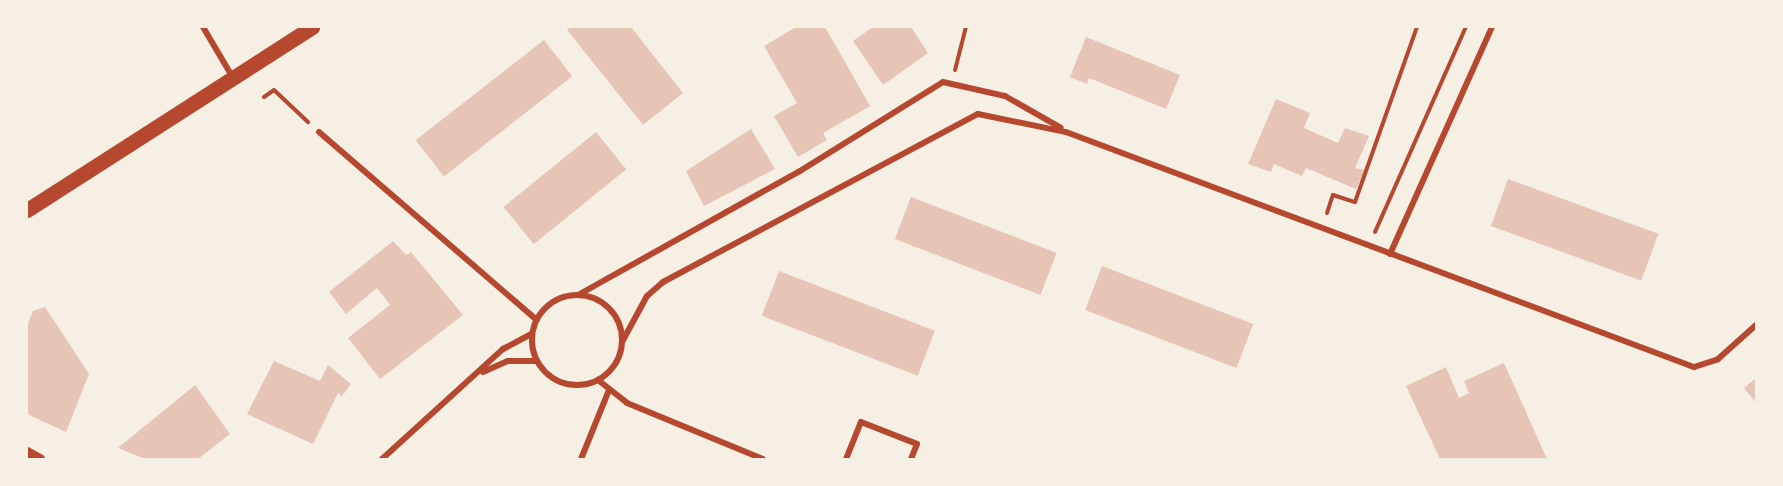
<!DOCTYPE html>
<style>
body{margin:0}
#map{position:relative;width:1783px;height:486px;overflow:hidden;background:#f6efe4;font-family:"Alegreya Sans",sans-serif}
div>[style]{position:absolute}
.building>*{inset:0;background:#e6c5b7;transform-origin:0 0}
.path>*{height:4px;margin:-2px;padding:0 2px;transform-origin:2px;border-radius:2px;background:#b5482f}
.minor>*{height:6px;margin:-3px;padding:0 3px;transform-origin:3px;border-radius:3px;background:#b5482f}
.minor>.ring{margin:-3px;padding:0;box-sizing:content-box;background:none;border:6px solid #b5482f;border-radius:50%}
.tertiary>*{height:10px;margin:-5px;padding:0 5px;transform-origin:5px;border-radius:5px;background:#b5482f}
.primary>*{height:15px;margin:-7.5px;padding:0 7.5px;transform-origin:7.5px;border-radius:7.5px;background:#b5482f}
span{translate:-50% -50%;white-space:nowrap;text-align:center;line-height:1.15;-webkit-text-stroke:5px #f6efe4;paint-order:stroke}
.frame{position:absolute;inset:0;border:28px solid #f6efe4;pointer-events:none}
</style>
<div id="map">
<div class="building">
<div style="clip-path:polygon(571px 27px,631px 27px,683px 93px,643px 125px,567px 30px)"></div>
<div style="clip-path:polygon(796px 27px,825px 27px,870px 106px,823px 133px,827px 140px,798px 157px,774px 116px,797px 103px,764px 46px)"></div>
<div style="clip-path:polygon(873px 27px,911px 27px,928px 53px,883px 85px,853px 41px)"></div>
<div style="clip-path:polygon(1086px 37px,1180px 75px,1166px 109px,1089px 78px,1087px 84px,1070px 77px)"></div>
<div style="left:544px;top:40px;width:46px;height:163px;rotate:52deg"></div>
<div style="clip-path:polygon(1276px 99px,1310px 113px,1304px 128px,1338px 143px,1345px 128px,1369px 136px,1355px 168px,1365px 170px,1356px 189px,1306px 168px,1302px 176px,1274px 164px,1271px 172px,1248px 164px)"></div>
<div style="clip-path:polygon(751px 129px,775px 169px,704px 206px,686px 171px)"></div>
<div style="left:596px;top:132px;width:48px;height:119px;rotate:51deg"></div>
<div style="left:1508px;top:179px;width:160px;height:50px;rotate:20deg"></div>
<div style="left:911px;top:197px;width:156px;height:45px;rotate:21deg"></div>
<div style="clip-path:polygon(393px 241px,406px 255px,411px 252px,463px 315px,380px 379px,348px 338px,390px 305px,377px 288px,346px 314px,329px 292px)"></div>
<div style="left:1102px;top:266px;width:162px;height:47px;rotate:21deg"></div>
<div style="left:779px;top:271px;width:167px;height:48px;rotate:21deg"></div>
<div style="clip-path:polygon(45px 307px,89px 374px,66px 432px,27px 414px,27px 326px,33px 311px)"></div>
<div style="clip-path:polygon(274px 361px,320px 381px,328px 365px,351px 384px,342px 396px,338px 393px,313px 444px,247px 414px)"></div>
<div style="clip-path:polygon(1504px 363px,1547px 459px,1440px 459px,1406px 386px,1446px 367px,1459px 398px,1469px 393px,1464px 381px)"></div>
<div style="clip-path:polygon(1756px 378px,1756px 403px,1744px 388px)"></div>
<div style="clip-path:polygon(195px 385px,230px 434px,198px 459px,145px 459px,118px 448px)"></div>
</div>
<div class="path">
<div style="left:955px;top:70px;width:44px;rotate:-75.7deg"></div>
<div style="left:264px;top:97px;width:12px;rotate:-35deg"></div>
<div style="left:274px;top:90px;width:47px;rotate:43.3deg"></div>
<div style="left:1327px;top:213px;width:19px;rotate:-72deg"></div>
<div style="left:1333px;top:195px;width:23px;rotate:18deg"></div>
<div style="left:1355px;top:202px;width:186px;rotate:-70.5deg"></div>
<div style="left:1375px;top:232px;width:224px;rotate:-66.1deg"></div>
</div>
<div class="minor">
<div style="left:203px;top:27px;width:59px;rotate:59.5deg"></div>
<div style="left:319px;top:132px;width:286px;rotate:40.8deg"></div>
<div style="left:1390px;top:254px;width:249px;rotate:-65.8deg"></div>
<div style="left:578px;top:295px;width:254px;rotate:-29.2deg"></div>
<div style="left:800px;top:171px;width:168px;rotate:-31.9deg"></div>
<div style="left:943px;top:82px;width:64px;rotate:12.7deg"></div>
<div style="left:1005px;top:96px;width:64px;rotate:29.7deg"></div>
<div class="ring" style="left:532px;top:295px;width:84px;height:84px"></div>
<div style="left:622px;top:342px;width:52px;rotate:-61.5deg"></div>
<div style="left:647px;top:296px;width:21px;rotate:-41deg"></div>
<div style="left:663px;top:282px;width:357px;rotate:-28.1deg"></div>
<div style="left:978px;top:114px;width:90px;rotate:11.6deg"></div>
<div style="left:1066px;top:132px;width:671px;rotate:20.52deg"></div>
<div style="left:1694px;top:367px;width:25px;rotate:-18deg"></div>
<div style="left:1718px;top:359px;width:51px;rotate:-41.8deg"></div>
<div style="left:483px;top:372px;width:27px;rotate:-24deg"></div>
<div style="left:508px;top:361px;width:28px"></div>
<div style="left:598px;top:380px;width:37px;rotate:38deg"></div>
<div style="left:627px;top:403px;width:147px;rotate:22.4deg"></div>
<div style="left:382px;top:459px;width:164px;rotate:-42.3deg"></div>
<div style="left:503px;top:349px;width:32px;rotate:-28deg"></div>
<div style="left:581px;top:459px;width:74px;rotate:-67.9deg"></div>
<div style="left:846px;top:459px;width:40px;rotate:-68deg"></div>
<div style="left:861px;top:422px;width:60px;rotate:21.4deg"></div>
<div style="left:917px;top:444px;width:16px;rotate:112deg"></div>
</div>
<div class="tertiary">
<div style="left:27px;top:452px;width:15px;rotate:28deg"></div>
</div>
<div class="primary">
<div style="left:27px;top:210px;width:339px;rotate:-32.7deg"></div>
</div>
<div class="frame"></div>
</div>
